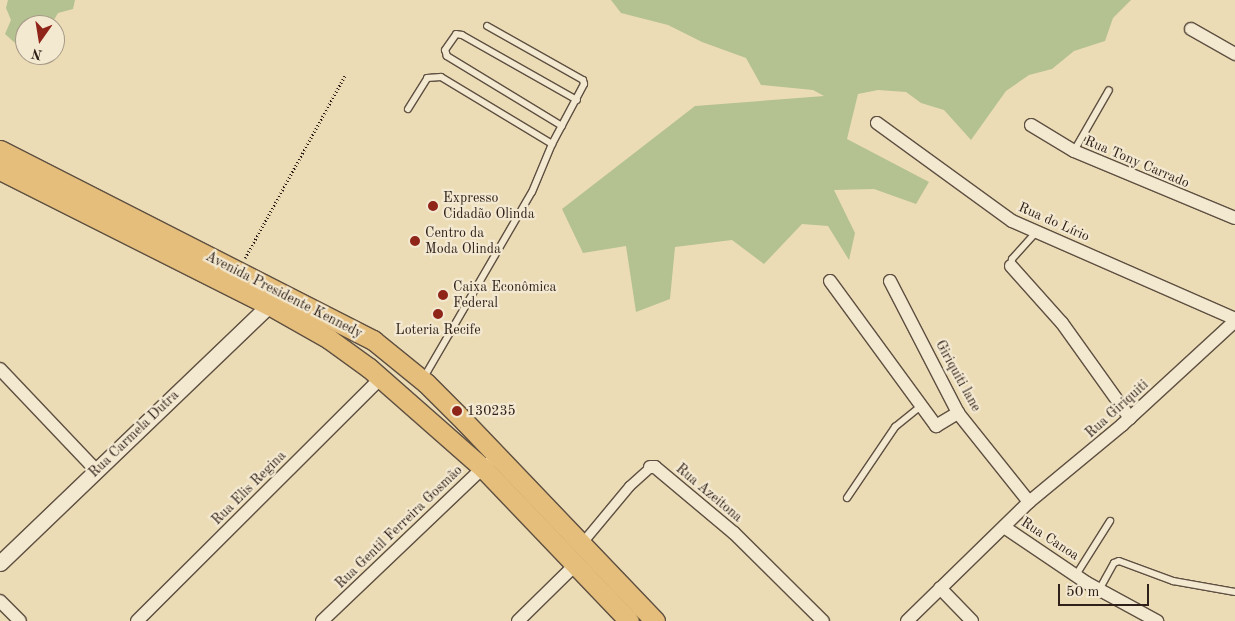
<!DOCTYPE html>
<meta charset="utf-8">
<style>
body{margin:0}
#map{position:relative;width:1235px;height:621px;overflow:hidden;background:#ecdcb6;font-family:"Old Standard TT",serif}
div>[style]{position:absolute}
.green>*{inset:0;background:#b4c191}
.path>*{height:2.5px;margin-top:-1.25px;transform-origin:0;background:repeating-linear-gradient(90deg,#2f211a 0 1px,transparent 0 3.5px)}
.roads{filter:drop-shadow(1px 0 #5e5041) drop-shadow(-1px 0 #5e5041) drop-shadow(0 1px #5e5041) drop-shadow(0 -1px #5e5041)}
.service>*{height:6px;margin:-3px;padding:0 3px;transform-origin:3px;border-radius:3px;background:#f3e8d0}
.pedestrian>*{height:9px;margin:-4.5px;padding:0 4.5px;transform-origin:4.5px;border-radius:4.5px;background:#f3e8d0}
.minor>*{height:12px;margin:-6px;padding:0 6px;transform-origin:6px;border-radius:6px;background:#f3e8d0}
.tertiary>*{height:15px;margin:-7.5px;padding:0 7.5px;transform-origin:7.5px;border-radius:7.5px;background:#f3e8d0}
.primary>*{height:19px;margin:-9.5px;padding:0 9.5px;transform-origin:9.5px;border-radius:9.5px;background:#e6be7b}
.dots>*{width:14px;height:14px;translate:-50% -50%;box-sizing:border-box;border:2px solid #f3e8d0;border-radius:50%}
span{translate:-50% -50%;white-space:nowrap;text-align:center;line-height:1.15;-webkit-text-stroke:4.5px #f3e8d0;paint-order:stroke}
.street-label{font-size:14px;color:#2f211a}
.poi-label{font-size:14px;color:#2f211a}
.left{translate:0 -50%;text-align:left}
.north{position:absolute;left:15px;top:15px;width:50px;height:50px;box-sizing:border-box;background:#f3e8d0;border:1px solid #a59887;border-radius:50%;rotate:193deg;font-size:14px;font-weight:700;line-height:20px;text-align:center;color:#2f211a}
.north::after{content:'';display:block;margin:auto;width:18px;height:22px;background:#8f2418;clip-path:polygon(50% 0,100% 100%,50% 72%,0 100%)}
.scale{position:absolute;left:1058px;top:584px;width:91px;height:22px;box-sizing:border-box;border:2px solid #2f211a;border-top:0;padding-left:6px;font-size:15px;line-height:18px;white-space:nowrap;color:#2f211a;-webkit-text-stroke:4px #f3e8d0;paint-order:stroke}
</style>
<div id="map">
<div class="green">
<div style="clip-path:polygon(8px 0,75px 0,73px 9px,58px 13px,51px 25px,25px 25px,25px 52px,5px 34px,11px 20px,6px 8px)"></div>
<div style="clip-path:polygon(611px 0,1131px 0,1113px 18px,1105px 41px,1074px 51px,1052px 69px,1029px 75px,1006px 91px,971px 140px,944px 110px,921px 103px,906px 92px,878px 90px,858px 94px,847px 139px,929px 182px,916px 204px,874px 189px,834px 190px,855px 233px,849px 260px,828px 226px,802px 224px,764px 264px,732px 240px,675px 247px,670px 299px,636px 312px,626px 246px,583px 253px,562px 209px,695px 106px,824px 96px,813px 90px,761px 85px,746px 58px,702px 42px,668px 25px,621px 13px)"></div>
<div style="clip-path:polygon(28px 55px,46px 55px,47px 60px,38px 64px)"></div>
</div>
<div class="path">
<div style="left:245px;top:258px;width:209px;rotate:-61.3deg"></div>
</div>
<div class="roads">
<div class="service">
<div style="left:408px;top:109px;width:36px;rotate:-58deg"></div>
<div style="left:427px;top:78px;width:14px;rotate:-4deg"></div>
<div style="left:441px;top:77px;width:130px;rotate:31.1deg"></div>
<div style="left:562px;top:126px;width:135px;rotate:-148.7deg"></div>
<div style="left:447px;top:56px;width:6px;rotate:-108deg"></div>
<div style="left:445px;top:50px;width:19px;rotate:-55deg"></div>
<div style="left:456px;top:34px;width:6px;rotate:9deg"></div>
<div style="left:462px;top:35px;width:132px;rotate:29.5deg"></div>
<div style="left:1074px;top:151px;width:70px;rotate:-60.2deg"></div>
<div style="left:1011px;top:266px;width:7px;rotate:-82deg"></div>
<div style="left:1012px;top:259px;width:38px;rotate:-48deg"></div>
<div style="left:423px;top:379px;width:216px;rotate:-59.8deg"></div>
<div style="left:532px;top:192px;width:52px;rotate:-67.4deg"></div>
<div style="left:552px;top:144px;width:68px;rotate:-61.9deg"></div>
<div style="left:584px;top:84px;width:4px;rotate:-104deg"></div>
<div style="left:583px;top:80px;width:110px;rotate:-150.6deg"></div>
<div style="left:847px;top:498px;width:86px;rotate:-55.9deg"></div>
<div style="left:895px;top:427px;width:33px;rotate:-39deg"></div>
<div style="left:1076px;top:575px;width:64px;rotate:-57.8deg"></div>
<div style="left:1099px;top:590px;width:31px;rotate:-61deg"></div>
<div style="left:1114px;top:563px;width:5px;rotate:-22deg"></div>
<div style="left:1119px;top:561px;width:58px;rotate:20.3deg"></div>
<div style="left:1173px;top:581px;width:63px;rotate:10.1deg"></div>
</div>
<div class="pedestrian">
<div style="left:580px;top:545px;width:77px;rotate:-50.3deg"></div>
<div style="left:629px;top:486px;width:28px;rotate:-42deg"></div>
</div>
<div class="minor">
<div style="left:1191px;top:29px;width:51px;rotate:29.6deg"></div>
<div style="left:877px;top:123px;width:167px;rotate:36deg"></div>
<div style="left:1012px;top:221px;width:244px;rotate:23.7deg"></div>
<div style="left:1031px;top:125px;width:50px;rotate:31.2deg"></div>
<div style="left:1074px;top:151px;width:174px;rotate:22.6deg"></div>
<div style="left:1011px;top:266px;width:76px;rotate:48.2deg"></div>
<div style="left:1062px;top:323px;width:117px;rotate:54.4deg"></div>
<div style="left:830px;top:281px;width:180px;rotate:53.8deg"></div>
<div style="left:936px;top:426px;width:26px;rotate:-31deg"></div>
<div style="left:890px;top:281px;width:148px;rotate:62.7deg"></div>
<div style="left:958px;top:413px;width:114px;rotate:51.4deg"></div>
<div style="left:0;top:369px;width:139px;rotate:46.5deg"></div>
<div style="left:650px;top:467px;width:5px"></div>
<div style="left:655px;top:467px;width:103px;rotate:39.9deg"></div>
<div style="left:734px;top:533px;width:125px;rotate:44.7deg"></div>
<div style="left:1004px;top:527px;width:100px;rotate:34deg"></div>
<div style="left:1087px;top:583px;width:80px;rotate:28.5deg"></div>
<div style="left:940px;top:588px;width:46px;rotate:45.9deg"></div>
<div style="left:0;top:601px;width:28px;rotate:45deg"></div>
<div style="left:137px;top:621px;width:346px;rotate:-44.9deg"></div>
<div style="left:322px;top:621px;width:228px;rotate:-43.6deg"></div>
<div style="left:518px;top:621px;width:80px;rotate:-44.5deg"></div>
<div style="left:907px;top:621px;width:170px;rotate:-44.3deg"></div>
<div style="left:1029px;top:502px;width:121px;rotate:-39.6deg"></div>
<div style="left:1122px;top:425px;width:154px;rotate:-42.6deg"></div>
</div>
<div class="tertiary">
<div style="left:0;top:563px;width:373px;rotate:-43.8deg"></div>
</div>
<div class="primary">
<div style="left:0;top:150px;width:419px;rotate:27deg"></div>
<div style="left:373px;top:340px;width:68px;rotate:39.1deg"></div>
<div style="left:426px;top:383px;width:55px;rotate:45deg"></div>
<div style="left:465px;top:422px;width:275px;rotate:46.3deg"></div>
<div style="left:0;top:170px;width:301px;rotate:26.7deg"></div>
<div style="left:269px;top:305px;width:69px;rotate:29.5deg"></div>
<div style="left:329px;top:339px;width:49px;rotate:35.9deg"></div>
<div style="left:369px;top:368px;width:152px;rotate:41.3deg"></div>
<div style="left:483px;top:468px;width:211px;rotate:46.3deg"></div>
</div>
</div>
<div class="dots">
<div style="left:433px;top:206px;background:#8f2418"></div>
<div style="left:415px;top:241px;background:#8f2418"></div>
<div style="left:443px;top:295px;background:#8f2418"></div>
<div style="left:438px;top:314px;background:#8f2418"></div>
<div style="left:457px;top:411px;background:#8f2418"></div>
</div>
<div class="street-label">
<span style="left:1137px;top:162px;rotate:23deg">Rua Tony Carrado</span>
<span style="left:1054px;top:222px;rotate:24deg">Rua do Lírio</span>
<span style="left:284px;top:295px;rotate:27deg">Avenida Presidente Kennedy</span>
<span style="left:958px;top:376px;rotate:61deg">Giriquiti lane</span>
<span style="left:1117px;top:409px;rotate:-42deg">Rua Giriquiti</span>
<span style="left:134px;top:434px;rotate:-44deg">Rua Carmela Dutra</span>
<span style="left:249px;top:488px;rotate:-45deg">Rua Elis Regina</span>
<span style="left:709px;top:493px;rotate:40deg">Rua Azeitona</span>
<span style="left:399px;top:527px;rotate:-44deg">Rua Gentil Ferreira Gosmão</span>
<span style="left:1050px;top:539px;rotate:33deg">Rua Canoa</span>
</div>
<div class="poi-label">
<span class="left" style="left:443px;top:206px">Expresso<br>Cidadão Olinda</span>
<span class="left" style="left:425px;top:241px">Centro da<br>Moda Olinda</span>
<span class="left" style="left:453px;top:295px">Caixa Econômica<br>Federal</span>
<span style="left:438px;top:330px">Loteria Recife</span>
<span class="left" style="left:467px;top:411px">130235</span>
</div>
<div class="north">N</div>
<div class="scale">50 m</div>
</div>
